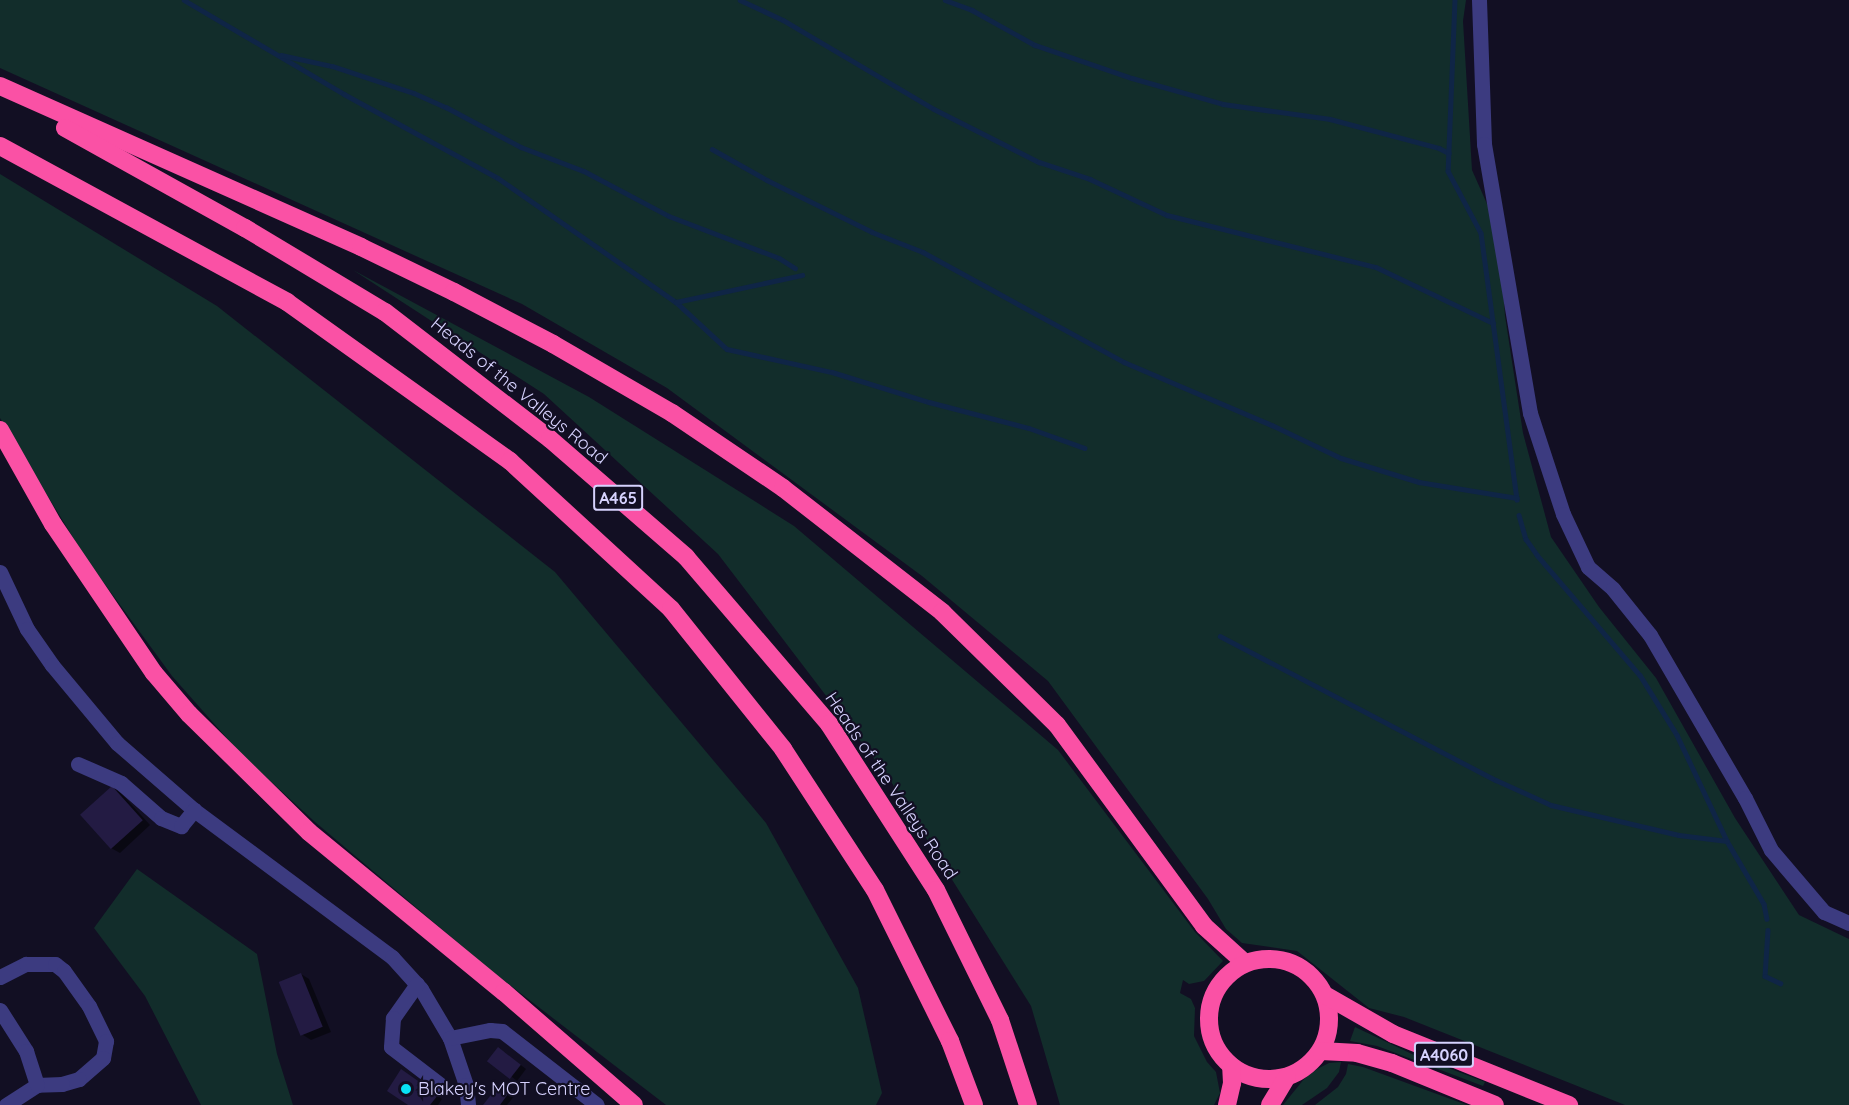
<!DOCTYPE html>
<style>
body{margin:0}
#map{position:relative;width:1849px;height:1105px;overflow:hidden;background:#120f23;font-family:Quicksand,sans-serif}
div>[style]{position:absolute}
.green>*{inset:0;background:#122d2b}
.shadow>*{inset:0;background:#0007}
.stream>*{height:4.5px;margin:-2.25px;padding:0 2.25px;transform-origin:2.25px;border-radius:2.25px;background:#0f2546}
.building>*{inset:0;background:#231b43;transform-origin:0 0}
.minor>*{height:15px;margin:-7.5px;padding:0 7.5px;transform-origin:7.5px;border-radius:7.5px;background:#3c3b80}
.highway>*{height:18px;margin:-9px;padding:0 9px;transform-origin:9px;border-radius:9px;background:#fa51a5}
.highway>.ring{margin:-9px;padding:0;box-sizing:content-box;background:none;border:18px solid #fa51a5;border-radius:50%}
.dots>*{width:16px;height:16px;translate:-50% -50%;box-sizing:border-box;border:3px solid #120f23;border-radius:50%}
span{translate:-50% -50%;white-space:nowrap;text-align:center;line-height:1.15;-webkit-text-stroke:4.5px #120f23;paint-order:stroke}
.shield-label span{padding:2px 4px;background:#120f23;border:2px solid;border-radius:4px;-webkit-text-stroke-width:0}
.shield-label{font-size:16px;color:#d6d2fe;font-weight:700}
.street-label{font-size:18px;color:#d6d2fe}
.poi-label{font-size:18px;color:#d6d2fe}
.left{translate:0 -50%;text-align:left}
</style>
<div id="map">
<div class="green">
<div style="clip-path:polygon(0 0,1466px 0,1463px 21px,1472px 170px,1499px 231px,1505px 316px,1523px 433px,1551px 537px,1599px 607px,1656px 678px,1735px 818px,1799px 915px,1849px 939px,1849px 1105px,1625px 1105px,1404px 1017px,1369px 1008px,1297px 951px,1242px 943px,1226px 929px,1208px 899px,1048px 681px,922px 576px,667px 388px,522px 304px,0 68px)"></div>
<div style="clip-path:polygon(0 174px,217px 306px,555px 572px,766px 823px,858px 988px,882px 1093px,876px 1105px,666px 1105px,489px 969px,315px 822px,240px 753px,172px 676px,85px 557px,0 418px)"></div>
<div style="clip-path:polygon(353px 270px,589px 397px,794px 526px,1058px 750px,1195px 932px,1223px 961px,1204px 981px,1189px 984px,1183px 980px,1180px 993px,1191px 999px,1195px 1008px,1194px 1036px,1207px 1062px,1216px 1072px,1220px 1093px,1214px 1105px,1060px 1105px,1031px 1006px,888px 777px,718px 554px,544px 394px)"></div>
<div style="clip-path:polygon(137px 869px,257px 954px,277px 1054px,293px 1105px,201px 1105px,145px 996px,94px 928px)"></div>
<div style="clip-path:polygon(1355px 1027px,1414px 1055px,1485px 1082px,1483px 1086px,1377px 1046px,1350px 1041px)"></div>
<div style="clip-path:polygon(1341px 1062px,1339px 1072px,1327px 1088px,1302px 1105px,1283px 1105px,1304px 1079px,1317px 1069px,1329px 1063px)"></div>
<div style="clip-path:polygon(1348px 1064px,1363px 1067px,1467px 1105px,1315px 1105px,1338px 1087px,1346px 1074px)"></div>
</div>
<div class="shadow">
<div style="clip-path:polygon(113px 788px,121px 793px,150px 825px,120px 853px,111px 848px)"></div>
<div style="clip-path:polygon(301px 974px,309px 979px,331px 1032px,311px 1040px,303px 1035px)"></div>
<div style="clip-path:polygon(504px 1052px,526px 1069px,517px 1081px,512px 1077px)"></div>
<div style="clip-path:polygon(410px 1076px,442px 1099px,438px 1105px,410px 1105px)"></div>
<div style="clip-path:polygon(506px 1087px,516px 1094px,507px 1105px,485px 1105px)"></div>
</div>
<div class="stream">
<div style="left:184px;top:0;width:186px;rotate:30.4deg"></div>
<div style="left:344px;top:94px;width:175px;rotate:28.6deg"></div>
<div style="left:498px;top:178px;width:217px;rotate:34.9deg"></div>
<div style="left:676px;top:302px;width:69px;rotate:42.7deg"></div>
<div style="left:727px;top:349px;width:107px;rotate:12.4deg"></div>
<div style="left:832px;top:372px;width:102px;rotate:17.2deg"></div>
<div style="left:929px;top:402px;width:103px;rotate:14.6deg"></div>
<div style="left:1029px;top:428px;width:59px;rotate:19.7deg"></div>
<div style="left:740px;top:0;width:47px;rotate:24.9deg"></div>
<div style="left:783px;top:20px;width:175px;rotate:30.5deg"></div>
<div style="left:934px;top:109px;width:118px;rotate:26.8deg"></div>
<div style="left:1039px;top:162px;width:54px;rotate:18.4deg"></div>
<div style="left:1090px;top:179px;width:85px;rotate:25.1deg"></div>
<div style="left:1167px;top:215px;width:215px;rotate:14deg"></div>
<div style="left:1376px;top:267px;width:130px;rotate:25.6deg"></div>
<div style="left:945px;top:0;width:29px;rotate:20deg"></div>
<div style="left:972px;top:10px;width:72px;rotate:29.1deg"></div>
<div style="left:1035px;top:45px;width:102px;rotate:18.8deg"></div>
<div style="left:1132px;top:78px;width:95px;rotate:15.9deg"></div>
<div style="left:1223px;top:104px;width:108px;rotate:8deg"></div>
<div style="left:1330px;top:119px;width:113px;rotate:14.9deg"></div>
<div style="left:1439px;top:148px;width:11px;rotate:27deg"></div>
<div style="left:1455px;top:0;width:171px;rotate:92.3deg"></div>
<div style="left:1448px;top:171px;width:70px;rotate:62deg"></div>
<div style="left:1481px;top:233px;width:269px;rotate:82.3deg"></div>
<div style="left:281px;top:55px;width:52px;rotate:12.2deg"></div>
<div style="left:332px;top:66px;width:86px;rotate:18.2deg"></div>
<div style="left:414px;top:93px;width:35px;rotate:24deg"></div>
<div style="left:446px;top:107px;width:85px;rotate:28.1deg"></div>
<div style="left:521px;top:147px;width:67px;rotate:20.9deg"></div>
<div style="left:584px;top:171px;width:96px;rotate:27.9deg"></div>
<div style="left:669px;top:216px;width:118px;rotate:20.9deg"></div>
<div style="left:779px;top:258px;width:19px;rotate:32deg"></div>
<div style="left:712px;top:149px;width:63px;rotate:29.4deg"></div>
<div style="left:767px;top:180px;width:117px;rotate:26.3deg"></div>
<div style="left:872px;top:232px;width:55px;rotate:21.4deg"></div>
<div style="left:923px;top:252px;width:229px;rotate:28.7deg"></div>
<div style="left:1124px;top:362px;width:161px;rotate:23.1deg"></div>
<div style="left:1272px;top:425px;width:76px;rotate:25.6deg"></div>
<div style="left:1341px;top:458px;width:82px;rotate:17.1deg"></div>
<div style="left:1419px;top:482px;width:99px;rotate:9.3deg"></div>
<div style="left:676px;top:302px;width:129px;rotate:-12.1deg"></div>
<div style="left:1519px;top:515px;width:25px;rotate:74deg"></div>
<div style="left:1526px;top:539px;width:19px;rotate:55deg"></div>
<div style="left:1537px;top:555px;width:158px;rotate:49.4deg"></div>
<div style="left:1640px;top:675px;width:70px;rotate:58.3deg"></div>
<div style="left:1677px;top:735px;width:117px;rotate:64.7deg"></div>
<div style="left:1727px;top:841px;width:73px;rotate:59.6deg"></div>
<div style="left:1764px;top:904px;width:15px;rotate:79deg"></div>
<div style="left:1220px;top:636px;width:311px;rotate:27.6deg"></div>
<div style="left:1496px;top:780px;width:60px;rotate:24.4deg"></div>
<div style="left:1551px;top:805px;width:131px;rotate:13.2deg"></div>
<div style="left:1679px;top:835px;width:48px;rotate:7.1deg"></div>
<div style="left:1768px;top:930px;width:46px;rotate:93.7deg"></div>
<div style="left:1765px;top:976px;width:17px;rotate:25deg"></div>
</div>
<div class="building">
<div style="left:112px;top:786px;width:46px;height:43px;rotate:48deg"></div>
<div style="left:301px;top:973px;width:58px;height:24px;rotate:68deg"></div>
<div style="left:498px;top:1047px;width:29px;height:18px;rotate:38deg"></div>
<div style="clip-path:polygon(401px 1069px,438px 1095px,430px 1105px,408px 1105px,387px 1091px)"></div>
<div style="clip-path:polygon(501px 1082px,511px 1090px,500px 1105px,483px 1105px)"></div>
</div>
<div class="minor">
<div style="left:1479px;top:0;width:144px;rotate:88deg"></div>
<div style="left:1484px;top:144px;width:273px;rotate:80.3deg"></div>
<div style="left:1530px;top:413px;width:106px;rotate:71.9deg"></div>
<div style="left:1563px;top:514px;width:59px;rotate:64.7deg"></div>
<div style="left:1588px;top:567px;width:33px;rotate:41deg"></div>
<div style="left:1613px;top:589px;width:59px;rotate:51.2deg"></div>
<div style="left:1650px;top:635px;width:189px;rotate:59.8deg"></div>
<div style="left:1745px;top:798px;width:58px;rotate:63.4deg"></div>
<div style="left:1771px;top:850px;width:82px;rotate:49.5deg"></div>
<div style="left:1824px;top:912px;width:27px;rotate:24deg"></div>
<div style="left:0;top:572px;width:63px;rotate:64.7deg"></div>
<div style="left:27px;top:629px;width:44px;rotate:55.2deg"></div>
<div style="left:52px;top:665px;width:102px;rotate:50.2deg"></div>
<div style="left:117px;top:743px;width:102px;rotate:41deg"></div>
<div style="left:194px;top:810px;width:247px;rotate:36.6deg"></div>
<div style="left:392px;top:957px;width:43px;rotate:47.8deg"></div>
<div style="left:421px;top:989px;width:57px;rotate:59.4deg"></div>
<div style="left:450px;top:1038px;width:50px;rotate:71.2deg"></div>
<div style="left:466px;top:1085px;width:20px;rotate:84deg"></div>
<div style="left:78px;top:764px;width:47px;rotate:23.8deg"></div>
<div style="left:121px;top:783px;width:53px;rotate:41.2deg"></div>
<div style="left:161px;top:818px;width:22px;rotate:22deg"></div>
<div style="left:181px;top:826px;width:21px;rotate:-51deg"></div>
<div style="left:0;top:977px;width:29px;rotate:-27deg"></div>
<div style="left:26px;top:964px;width:29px"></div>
<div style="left:55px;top:964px;width:11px;rotate:38deg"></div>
<div style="left:64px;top:971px;width:43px;rotate:54.5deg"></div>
<div style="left:89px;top:1006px;width:39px;rotate:64deg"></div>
<div style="left:106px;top:1041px;width:17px;rotate:100deg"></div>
<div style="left:103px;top:1058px;width:32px;rotate:139deg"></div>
<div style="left:79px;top:1079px;width:18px;rotate:164deg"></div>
<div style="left:62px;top:1084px;width:25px;rotate:178deg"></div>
<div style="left:37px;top:1085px;width:37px;rotate:147deg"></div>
<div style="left:417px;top:984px;width:42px;rotate:125.2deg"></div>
<div style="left:393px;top:1018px;width:29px;rotate:94deg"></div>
<div style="left:391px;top:1047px;width:64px;rotate:37.4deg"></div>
<div style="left:0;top:1010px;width:49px;rotate:57.6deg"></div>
<div style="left:26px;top:1051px;width:36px;rotate:72deg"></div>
<div style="left:450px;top:1038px;width:41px;rotate:-11.3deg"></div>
<div style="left:490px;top:1030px;width:12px;rotate:5deg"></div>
<div style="left:502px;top:1031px;width:120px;rotate:37.9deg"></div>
</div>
<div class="highway">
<div style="left:0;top:86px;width:395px;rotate:24deg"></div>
<div style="left:361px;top:247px;width:103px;rotate:25.8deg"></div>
<div style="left:454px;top:292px;width:112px;rotate:27.7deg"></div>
<div style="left:553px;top:344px;width:138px;rotate:30.1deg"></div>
<div style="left:672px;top:413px;width:134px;rotate:34deg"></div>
<div style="left:783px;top:488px;width:202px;rotate:37.9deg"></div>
<div style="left:942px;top:612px;width:161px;rotate:44.5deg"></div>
<div style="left:1057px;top:725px;width:249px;rotate:53.8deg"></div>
<div style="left:1204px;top:926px;width:55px;rotate:42.1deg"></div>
<div style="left:65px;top:128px;width:206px;rotate:29.1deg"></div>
<div style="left:245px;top:228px;width:163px;rotate:31deg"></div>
<div style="left:385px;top:312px;width:208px;rotate:37.6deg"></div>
<div style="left:550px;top:439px;width:180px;rotate:40.9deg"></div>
<div style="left:686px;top:557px;width:220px;rotate:49.4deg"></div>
<div style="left:829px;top:724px;width:197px;rotate:57.2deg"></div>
<div style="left:936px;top:890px;width:145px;rotate:63.8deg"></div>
<div style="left:1000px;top:1020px;width:89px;rotate:71.8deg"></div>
<div style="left:0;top:146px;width:327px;rotate:28.5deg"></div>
<div style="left:287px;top:302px;width:274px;rotate:35.5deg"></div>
<div style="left:510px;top:461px;width:219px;rotate:42.6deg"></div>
<div style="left:671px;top:609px;width:179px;rotate:51.3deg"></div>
<div style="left:783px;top:749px;width:168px;rotate:56.9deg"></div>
<div style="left:875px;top:890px;width:169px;rotate:63.6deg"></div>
<div style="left:950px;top:1041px;width:68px;rotate:69.4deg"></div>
<div style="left:0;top:430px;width:108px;rotate:60.6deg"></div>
<div style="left:53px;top:524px;width:180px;rotate:55.9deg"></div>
<div style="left:154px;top:673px;width:54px;rotate:49.5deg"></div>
<div style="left:189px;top:714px;width:168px;rotate:44.5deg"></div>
<div style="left:309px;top:832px;width:252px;rotate:39.4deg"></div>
<div style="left:504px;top:992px;width:172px;rotate:41deg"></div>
<div class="ring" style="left:1209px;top:959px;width:102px;height:102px"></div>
<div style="left:1325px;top:995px;width:78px;rotate:29.8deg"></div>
<div style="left:1393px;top:1034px;width:190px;rotate:22deg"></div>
<div style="left:1321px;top:1051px;width:36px;rotate:3deg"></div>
<div style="left:1357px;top:1053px;width:36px;rotate:16deg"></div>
<div style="left:1392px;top:1063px;width:111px;rotate:22.2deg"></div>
<div style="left:1227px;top:1105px;width:23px;rotate:-77deg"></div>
<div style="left:1232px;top:1083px;width:17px;rotate:-93deg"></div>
<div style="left:1270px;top:1105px;width:33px;rotate:-59deg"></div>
</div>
<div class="dots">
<div style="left:406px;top:1089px;background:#08e1f4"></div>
</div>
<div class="shield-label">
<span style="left:618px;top:498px">A465</span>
<span style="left:1444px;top:1055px">A4060</span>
</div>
<div class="street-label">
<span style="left:519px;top:391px;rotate:39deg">Heads of the Valleys Road</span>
<span style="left:891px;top:786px;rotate:56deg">Heads of the Valleys Road</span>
</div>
<div class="poi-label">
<span class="left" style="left:418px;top:1089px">Blakey's MOT Centre</span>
</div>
</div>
